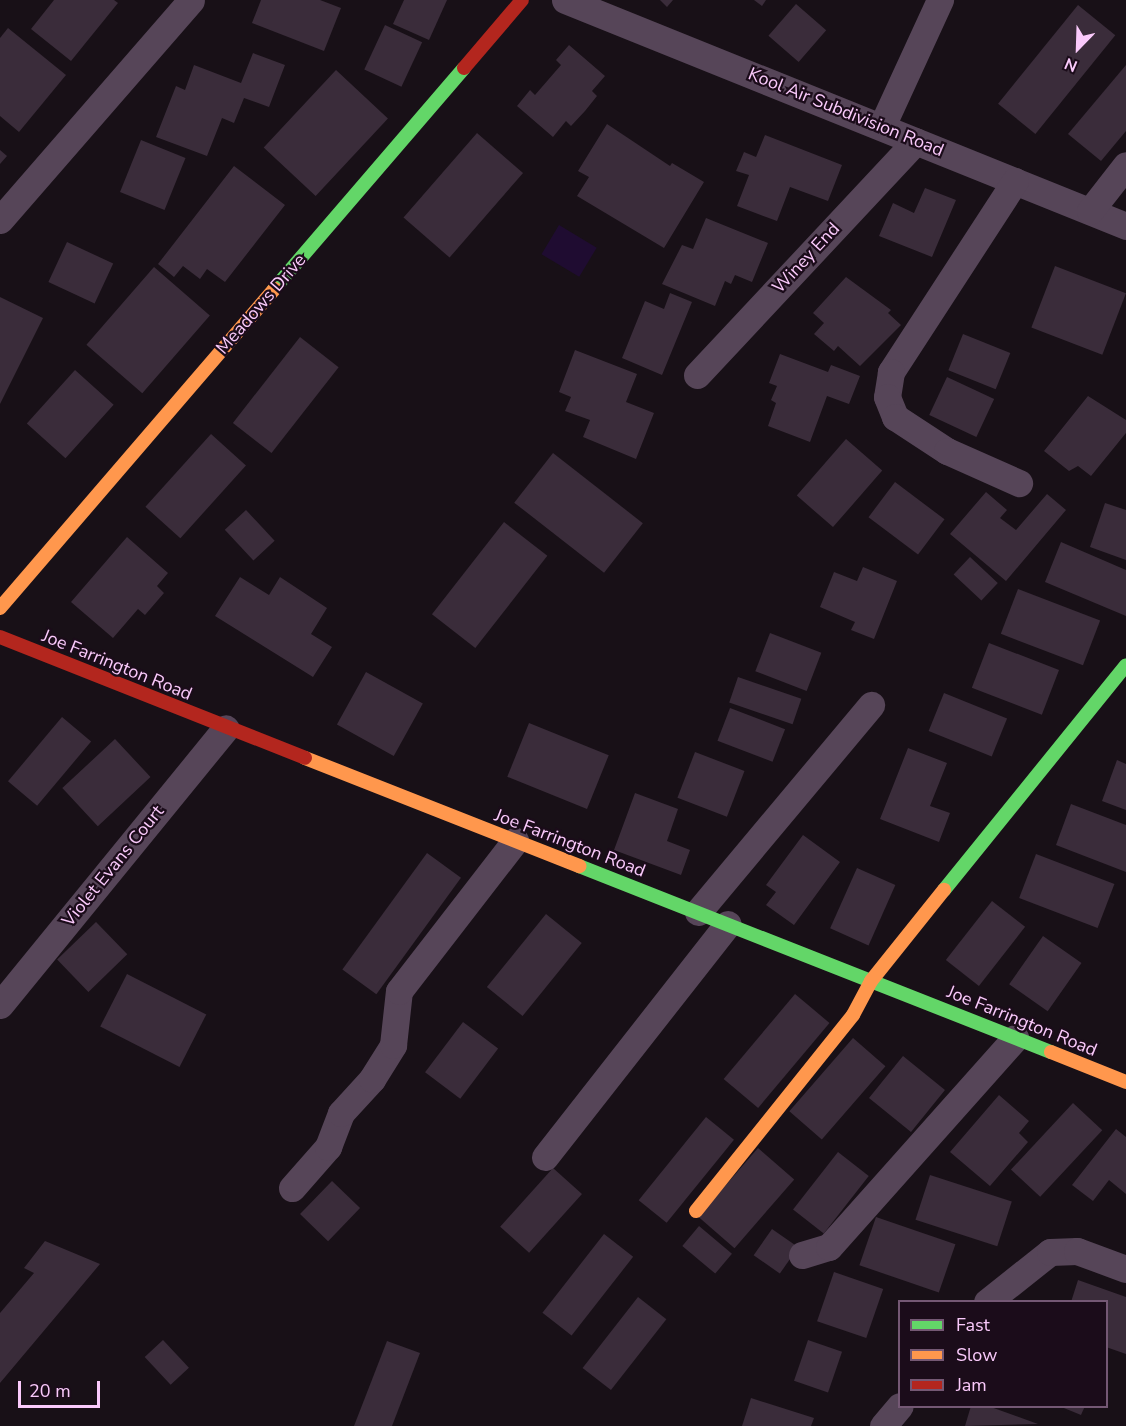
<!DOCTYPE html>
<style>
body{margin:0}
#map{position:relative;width:1126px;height:1426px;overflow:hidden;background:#181017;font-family:"Nunito Sans",sans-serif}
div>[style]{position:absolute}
.water>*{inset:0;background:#1f0c31;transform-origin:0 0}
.building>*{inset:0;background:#3a2c3a;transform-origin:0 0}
.street>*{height:27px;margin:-13.5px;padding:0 13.5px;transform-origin:13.5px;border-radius:13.5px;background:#564558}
.fast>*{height:14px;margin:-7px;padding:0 7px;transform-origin:7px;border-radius:7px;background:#63d668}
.slow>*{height:14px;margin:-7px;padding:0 7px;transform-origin:7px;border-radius:7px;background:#ff974d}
.jam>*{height:14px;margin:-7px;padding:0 7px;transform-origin:7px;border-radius:7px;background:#b3261e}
span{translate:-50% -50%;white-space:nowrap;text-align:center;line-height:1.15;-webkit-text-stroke:4.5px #1b0c1a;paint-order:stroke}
.street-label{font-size:18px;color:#facafb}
.legend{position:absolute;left:898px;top:1300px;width:210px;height:108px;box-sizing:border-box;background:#1b0c1a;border:2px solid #745874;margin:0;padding:8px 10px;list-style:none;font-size:18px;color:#facafb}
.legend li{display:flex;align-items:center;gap:12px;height:30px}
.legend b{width:30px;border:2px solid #745874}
.north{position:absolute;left:1048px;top:18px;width:60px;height:60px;-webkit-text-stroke:4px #1b0c1a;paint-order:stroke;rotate:203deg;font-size:16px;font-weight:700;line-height:24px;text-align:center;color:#facafb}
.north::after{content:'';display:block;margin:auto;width:21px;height:27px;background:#facafb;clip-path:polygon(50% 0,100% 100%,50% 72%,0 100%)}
.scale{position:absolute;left:18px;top:1381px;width:82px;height:27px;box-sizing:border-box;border:3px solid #facafb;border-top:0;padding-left:8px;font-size:18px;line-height:21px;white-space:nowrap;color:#facafb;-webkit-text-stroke:4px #1b0c1a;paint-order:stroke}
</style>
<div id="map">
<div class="water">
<div style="left:559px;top:225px;width:44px;height:34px;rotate:31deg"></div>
</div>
<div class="building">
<div style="clip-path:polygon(54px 0,114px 0,118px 3px,71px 61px,31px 29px)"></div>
<div style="clip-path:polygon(261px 0,320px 0,341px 8px,324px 51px,252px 23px)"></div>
<div style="clip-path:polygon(404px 0,447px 0,429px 40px,393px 24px)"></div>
<div style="clip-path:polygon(660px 0,673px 0,667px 7px)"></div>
<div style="clip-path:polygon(754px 0,766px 0,762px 6px)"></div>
<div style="left:796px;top:4px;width:40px;height:42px;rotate:41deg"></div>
<div style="left:1078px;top:5px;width:48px;height:127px;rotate:39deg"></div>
<div style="left:385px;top:25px;width:41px;height:49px;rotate:25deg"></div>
<div style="clip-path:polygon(8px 28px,66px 75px,19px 132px,0 116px,0 38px)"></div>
<div style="clip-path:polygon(569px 45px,605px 76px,592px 91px,597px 96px,585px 111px,571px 126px,566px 121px,553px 137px,517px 106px,530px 90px,535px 95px,561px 65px,556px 60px)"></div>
<div style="clip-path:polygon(253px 53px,285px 65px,269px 107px,244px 98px,234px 123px,222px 118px,207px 156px,156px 137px,176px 86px,185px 90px,194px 65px,241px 83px)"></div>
<div style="clip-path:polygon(1126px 65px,1126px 131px,1101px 161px,1068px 134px)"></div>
<div style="left:336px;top:70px;width:71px;height:106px;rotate:43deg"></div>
<div style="clip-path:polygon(607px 124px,670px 166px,672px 163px,704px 182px,664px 248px,577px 196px,589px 177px,578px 171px)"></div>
<div style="left:477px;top:133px;width:61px;height:112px;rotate:41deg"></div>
<div style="clip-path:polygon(765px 135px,842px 165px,828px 201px,790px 187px,777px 221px,737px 206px,749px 175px,736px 171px,744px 152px,756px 157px)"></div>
<div style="left:141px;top:140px;width:48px;height:56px;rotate:22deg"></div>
<div style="clip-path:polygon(0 150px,7px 156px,0 164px)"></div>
<div style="clip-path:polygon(234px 166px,285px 205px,225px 282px,207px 269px,200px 279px,183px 266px,174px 277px,158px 264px)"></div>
<div style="clip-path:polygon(925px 188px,956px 200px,932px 257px,879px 236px,893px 203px,914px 213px)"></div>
<div style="clip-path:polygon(706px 218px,768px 243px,752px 282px,735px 275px,731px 284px,725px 281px,715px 306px,662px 284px,682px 245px,693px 249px)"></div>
<div style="left:67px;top:242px;width:51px;height:44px;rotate:25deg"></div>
<div style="left:1055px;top:266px;width:76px;height:66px;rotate:21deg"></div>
<div style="left:154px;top:267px;width:74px;height:103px;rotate:41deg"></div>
<div style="clip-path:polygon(846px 277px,891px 310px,888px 313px,901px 325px,860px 366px,838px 346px,834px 351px,814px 334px,824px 323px,813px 313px)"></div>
<div style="clip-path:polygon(670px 293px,692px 302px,662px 375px,622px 358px,645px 301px,664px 309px)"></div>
<div style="clip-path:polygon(0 297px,43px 318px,0 404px)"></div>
<div style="left:963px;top:334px;width:51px;height:39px;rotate:22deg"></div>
<div style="left:300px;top:337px;width:49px;height:109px;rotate:38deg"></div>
<div style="clip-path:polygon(575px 350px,637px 374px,626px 402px,654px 413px,636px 459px,583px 437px,590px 420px,565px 411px,571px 397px,559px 392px)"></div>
<div style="clip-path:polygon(780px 354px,828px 372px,831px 365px,860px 376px,849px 404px,827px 396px,810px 442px,768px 426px,776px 403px,771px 400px,777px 386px,769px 383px)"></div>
<div style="left:75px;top:370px;width:52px;height:72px;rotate:42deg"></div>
<div style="left:947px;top:377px;width:52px;height:42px;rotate:25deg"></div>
<div style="clip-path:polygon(1088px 396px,1126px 420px,1126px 433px,1091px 476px,1078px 466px,1069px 471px,1044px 451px)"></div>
<div style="left:211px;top:434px;width:47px;height:98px;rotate:42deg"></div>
<div style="left:846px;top:439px;width:48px;height:75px;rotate:41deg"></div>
<div style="left:553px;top:453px;width:114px;height:63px;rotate:38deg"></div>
<div style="left:895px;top:482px;width:62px;height:44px;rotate:37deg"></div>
<div style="clip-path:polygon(986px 492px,1007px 510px,1000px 518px,1016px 530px,1047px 494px,1066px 510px,1006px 581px,950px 534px)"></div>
<div style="clip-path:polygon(1105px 503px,1126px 510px,1126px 560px,1090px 547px)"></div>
<div style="left:246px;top:510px;width:42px;height:29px;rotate:47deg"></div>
<div style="left:504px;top:522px;width:55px;height:117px;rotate:38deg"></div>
<div style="clip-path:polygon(127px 537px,168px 573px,157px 586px,164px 593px,145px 615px,138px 609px,113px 638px,71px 602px)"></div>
<div style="clip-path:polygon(1061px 542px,1126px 570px,1126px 616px,1045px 582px)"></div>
<div style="left:970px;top:557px;width:38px;height:24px;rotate:43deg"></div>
<div style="clip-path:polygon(863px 567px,897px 581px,874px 639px,851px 630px,855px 622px,820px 607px,834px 572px,857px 581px)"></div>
<div style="clip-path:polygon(240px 577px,269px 595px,280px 577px,327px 608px,311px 634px,332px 647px,313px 677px,215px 616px)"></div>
<div style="left:1018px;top:589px;width:88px;height:48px;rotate:21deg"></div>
<div style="left:770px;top:633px;width:55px;height:41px;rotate:21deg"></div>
<div style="left:989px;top:643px;width:75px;height:48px;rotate:21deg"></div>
<div style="left:366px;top:672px;width:65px;height:60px;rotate:29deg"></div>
<div style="left:738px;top:677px;width:67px;height:27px;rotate:19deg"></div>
<div style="left:944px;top:693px;width:68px;height:41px;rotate:22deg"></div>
<div style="left:730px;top:708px;width:59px;height:35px;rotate:21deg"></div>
<div style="left:62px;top:717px;width:38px;height:84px;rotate:40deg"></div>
<div style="left:529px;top:723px;width:86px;height:58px;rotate:22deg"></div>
<div style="left:115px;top:739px;width:52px;height:72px;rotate:47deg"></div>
<div style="clip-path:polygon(908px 748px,947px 763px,930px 806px,950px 813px,939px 842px,880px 819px)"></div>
<div style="left:695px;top:752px;width:53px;height:49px;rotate:21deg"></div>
<div style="clip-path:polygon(1117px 760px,1126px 764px,1126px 810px,1102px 801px)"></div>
<div style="clip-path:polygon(635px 793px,678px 809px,667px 841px,690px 850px,681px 875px,614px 850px)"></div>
<div style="clip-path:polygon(1071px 804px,1126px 825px,1126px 872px,1056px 845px)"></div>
<div style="clip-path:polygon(803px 835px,840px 862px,794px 925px,766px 905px,776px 892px,766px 885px)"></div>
<div style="left:427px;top:853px;width:42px;height:144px;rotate:36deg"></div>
<div style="left:1036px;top:854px;width:84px;height:47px;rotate:21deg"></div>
<div style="left:857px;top:868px;width:42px;height:66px;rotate:24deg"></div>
<div style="left:992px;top:901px;width:42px;height:75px;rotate:38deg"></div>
<div style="left:546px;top:914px;width:46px;height:94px;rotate:39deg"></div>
<div style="left:96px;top:922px;width:45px;height:54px;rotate:46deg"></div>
<div style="left:1043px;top:936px;width:47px;height:59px;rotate:35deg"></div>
<div style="left:127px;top:974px;width:89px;height:59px;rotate:27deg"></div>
<div style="left:795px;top:994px;width:45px;height:111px;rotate:40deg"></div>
<div style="left:463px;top:1022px;width:44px;height:63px;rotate:37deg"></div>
<div style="left:853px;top:1038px;width:43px;height:97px;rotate:41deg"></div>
<div style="left:903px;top:1056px;width:54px;height:54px;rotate:39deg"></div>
<div style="clip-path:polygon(999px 1095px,1029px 1121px,1019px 1133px,1028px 1142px,990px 1186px,950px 1152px)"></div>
<div style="left:1073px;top:1103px;width:40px;height:91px;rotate:43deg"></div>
<div style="left:706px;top:1117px;width:36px;height:107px;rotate:39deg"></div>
<div style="clip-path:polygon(1116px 1129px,1126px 1137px,1126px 1194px,1109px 1180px,1093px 1201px,1072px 1185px)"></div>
<div style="left:758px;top:1148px;width:48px;height:91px;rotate:41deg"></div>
<div style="left:838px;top:1152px;width:39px;height:73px;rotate:38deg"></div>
<div style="left:553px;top:1168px;width:39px;height:79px;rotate:42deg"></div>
<div style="left:930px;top:1175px;width:86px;height:47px;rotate:18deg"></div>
<div style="left:332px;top:1181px;width:39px;height:46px;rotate:44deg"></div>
<div style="left:876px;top:1217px;width:84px;height:51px;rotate:19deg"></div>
<div style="left:699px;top:1226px;width:43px;height:26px;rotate:40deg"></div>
<div style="left:772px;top:1229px;width:32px;height:32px;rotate:35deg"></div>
<div style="left:604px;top:1234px;width:37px;height:100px;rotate:38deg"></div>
<div style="clip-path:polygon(45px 1241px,100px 1264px,0 1383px,0 1313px,34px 1273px,24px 1268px)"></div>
<div style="left:834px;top:1272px;width:52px;height:52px;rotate:19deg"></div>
<div style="clip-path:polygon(1078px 1280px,1126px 1297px,1126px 1354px,1106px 1347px,1106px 1302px,1071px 1302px)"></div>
<div style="left:638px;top:1297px;width:36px;height:90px;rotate:38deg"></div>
<div style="left:163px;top:1340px;width:38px;height:25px;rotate:47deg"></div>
<div style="left:808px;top:1340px;width:36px;height:43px;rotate:19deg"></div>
<div style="clip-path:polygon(387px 1341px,420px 1353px,392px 1426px,354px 1426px)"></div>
<div style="clip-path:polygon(751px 1398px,814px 1418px,811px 1426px,742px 1426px)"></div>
<div style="clip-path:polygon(971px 1406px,988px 1406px,1038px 1424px,965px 1426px)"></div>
<div style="clip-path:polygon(1059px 1406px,1085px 1406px,1081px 1415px)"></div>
</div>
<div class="street">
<div style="left:565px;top:0;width:605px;rotate:21.94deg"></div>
<div style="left:882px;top:126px;width:139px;rotate:-65.3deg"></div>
<div style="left:1015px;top:181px;width:228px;rotate:123deg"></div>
<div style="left:891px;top:372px;width:25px;rotate:99deg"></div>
<div style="left:887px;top:397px;width:22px;rotate:68deg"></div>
<div style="left:895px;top:417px;width:62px;rotate:33.2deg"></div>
<div style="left:947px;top:451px;width:79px;rotate:24deg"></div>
<div style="left:1090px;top:211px;width:58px;rotate:-52deg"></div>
<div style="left:0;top:220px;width:291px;rotate:-49deg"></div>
<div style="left:697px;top:375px;width:320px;rotate:-46.9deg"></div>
<div style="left:698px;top:912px;width:270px;rotate:-50.1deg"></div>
<div style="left:0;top:1005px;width:357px;rotate:-50.8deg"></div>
<div style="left:545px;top:1157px;width:296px;rotate:-51.9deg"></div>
<div style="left:292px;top:1188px;width:55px;rotate:-48.7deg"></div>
<div style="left:328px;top:1147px;width:36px;rotate:-69deg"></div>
<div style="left:341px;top:1113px;width:46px;rotate:-47.6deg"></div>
<div style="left:372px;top:1079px;width:40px;rotate:-58deg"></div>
<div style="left:393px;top:1045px;width:54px;rotate:-83.7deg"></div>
<div style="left:399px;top:991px;width:190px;rotate:-52.3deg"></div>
<div style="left:802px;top:1255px;width:28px;rotate:-17deg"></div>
<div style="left:829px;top:1247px;width:280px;rotate:-48.3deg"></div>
<div style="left:987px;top:1302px;width:80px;rotate:-38.4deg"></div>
<div style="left:1050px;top:1252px;width:27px;rotate:-2deg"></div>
<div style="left:1077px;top:1251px;width:52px;rotate:20.2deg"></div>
<div style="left:883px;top:1426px;width:26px;rotate:-50deg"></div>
</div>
<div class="fast">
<div style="left:274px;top:289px;width:291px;rotate:-49.3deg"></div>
<div style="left:579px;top:866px;width:507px;rotate:21.51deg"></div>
<div style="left:944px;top:890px;width:289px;rotate:-51deg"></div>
</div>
<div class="slow">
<div style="left:0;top:608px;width:421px;rotate:-49.3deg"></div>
<div style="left:305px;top:758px;width:295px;rotate:21.5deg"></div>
<div style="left:1051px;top:1052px;width:81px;rotate:21.8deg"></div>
<div style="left:696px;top:1211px;width:251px;rotate:-51.3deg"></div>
<div style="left:853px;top:1015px;width:38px;rotate:-62deg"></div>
<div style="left:871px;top:981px;width:117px;rotate:-51.3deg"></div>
</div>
<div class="jam">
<div style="left:464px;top:68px;width:89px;rotate:-49.5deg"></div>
<div style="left:0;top:637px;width:328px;rotate:21.6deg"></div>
</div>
<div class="street-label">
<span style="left:846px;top:112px;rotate:22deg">Kool Air Subdivision Road</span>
<span style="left:806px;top:258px;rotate:-47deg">Winey End</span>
<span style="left:261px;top:304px;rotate:-49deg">Meadows Drive</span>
<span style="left:117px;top:665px;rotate:22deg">Joe Farrington Road</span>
<span style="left:570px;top:843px;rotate:21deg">Joe Farrington Road</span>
<span style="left:113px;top:866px;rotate:-51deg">Violet Evans Court</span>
<span style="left:1022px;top:1021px;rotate:22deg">Joe Farrington Road</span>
</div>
<ul class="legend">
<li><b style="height:8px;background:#63d668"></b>Fast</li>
<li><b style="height:8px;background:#ff974d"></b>Slow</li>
<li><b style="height:8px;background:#b3261e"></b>Jam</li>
</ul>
<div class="north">N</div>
<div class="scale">20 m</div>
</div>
